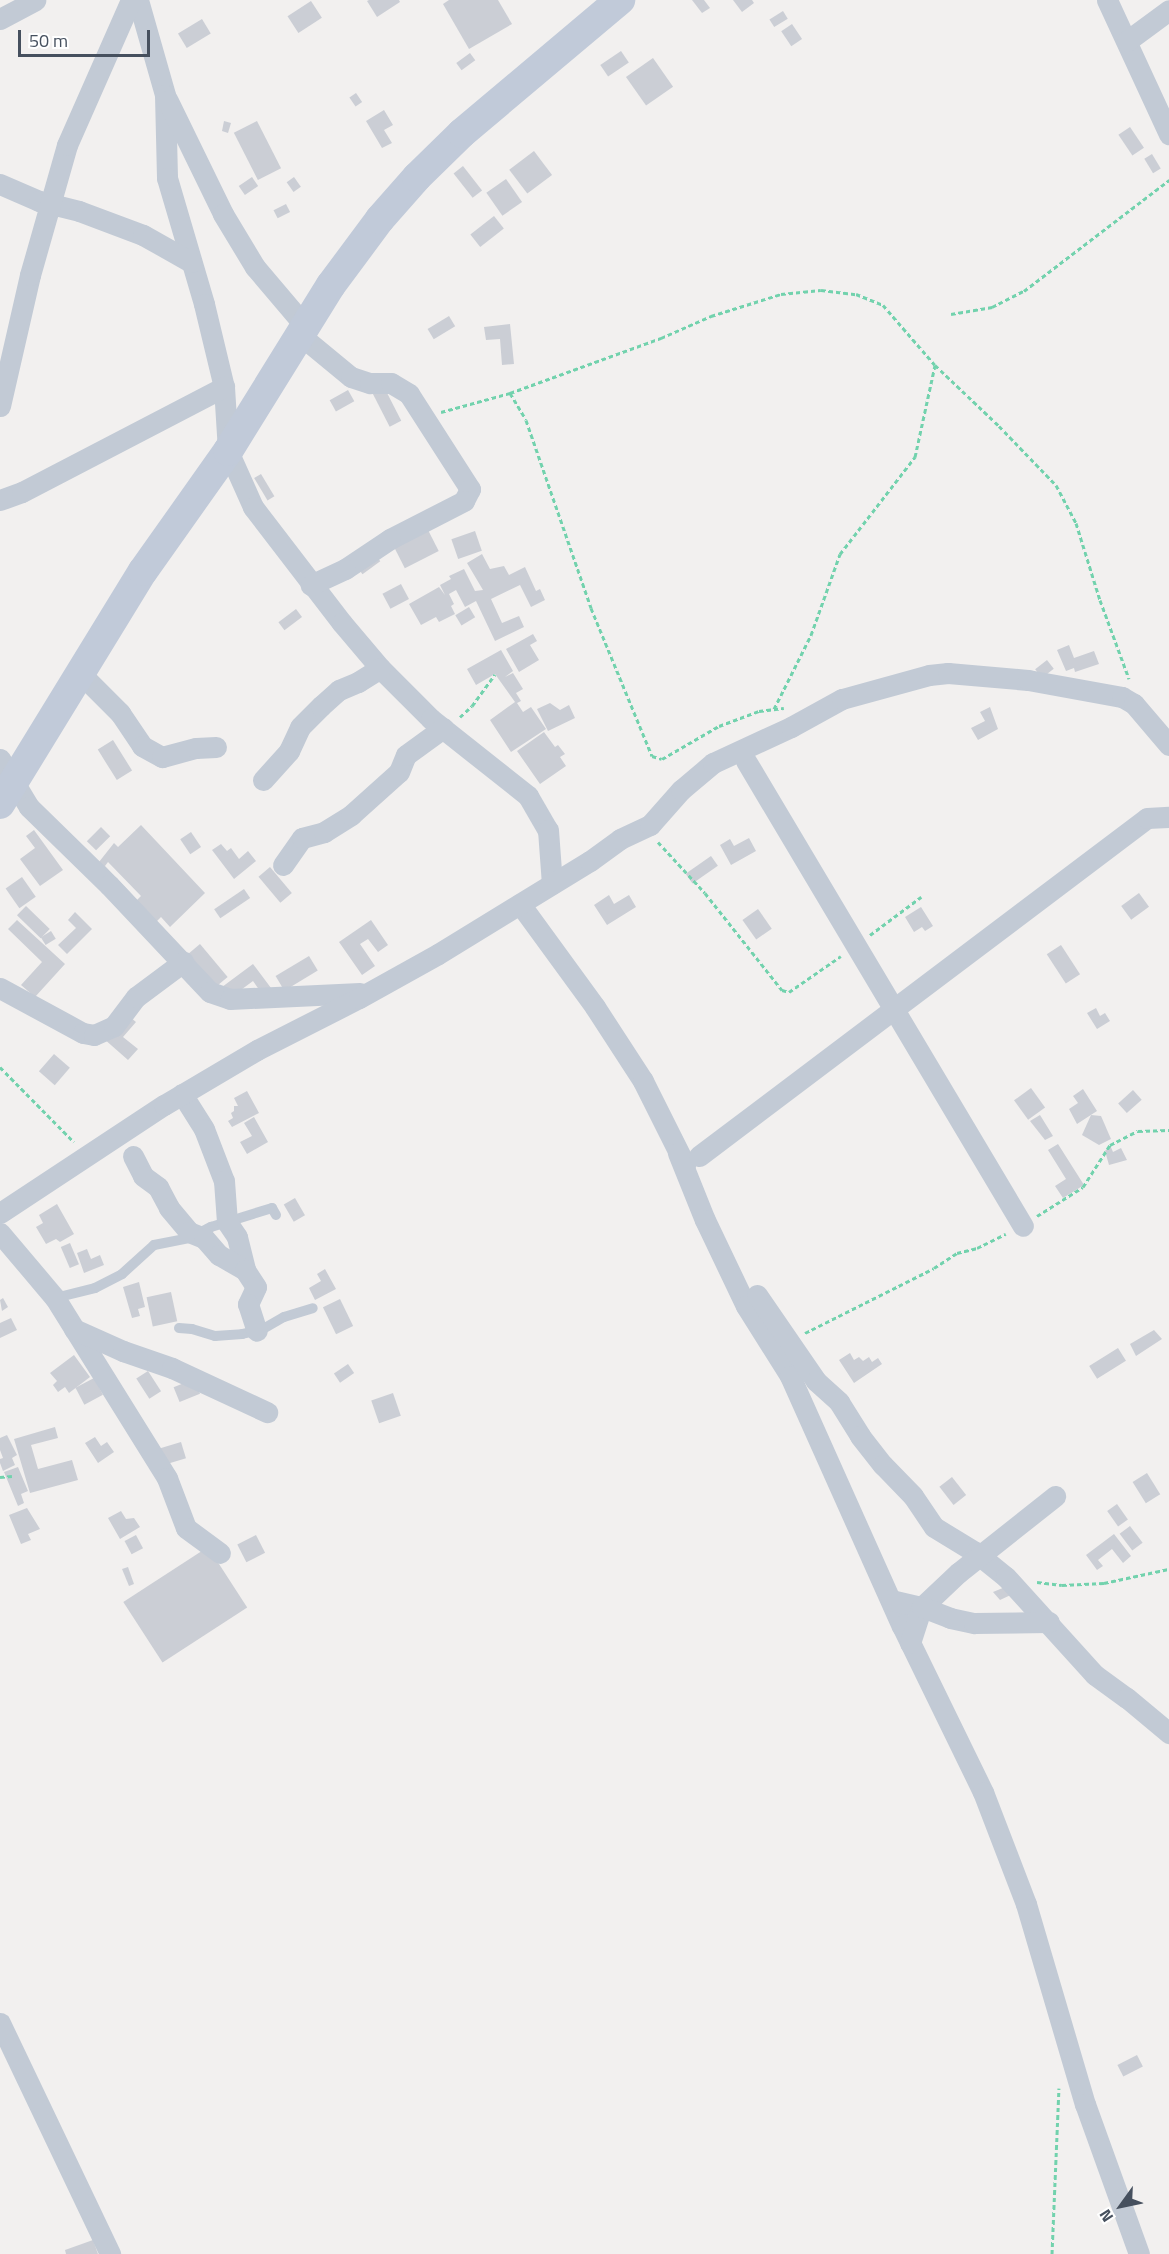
<!DOCTYPE html>
<style>
body{margin:0}
#map{position:relative;width:1169px;height:2254px;overflow:hidden;background:#f2f0ef;font-family:"Titillium Web",sans-serif}
div>[style]{position:absolute}
.building>*{inset:0;background:#cbced5;transform-origin:0 0}
.path>*{height:3px;margin-top:-1.5px;transform-origin:0;background:repeating-linear-gradient(90deg,#72d2ad 0 4.5px,transparent 0 7.5px)}
.lane>*{height:10px;margin:-5px;padding:0 5px;transform-origin:5px;border-radius:5px;background:#c2cad5}
.street>*{height:21px;margin:-10.5px;padding:0 10.5px;transform-origin:10.5px;border-radius:10.5px;background:#c2cad5}
.secondary>*{height:30px;margin:-15px;padding:0 15px;transform-origin:15px;border-radius:15px;background:#c1cad9}
span{translate:-50% -50%;white-space:nowrap;text-align:center;line-height:1.15;-webkit-text-stroke:5px #fff;paint-order:stroke}
.north{position:absolute;left:1091px;top:2176px;width:60px;height:60px;-webkit-text-stroke:4px #fff;paint-order:stroke;rotate:237deg;font-size:16px;font-weight:700;line-height:24px;text-align:center;color:#46505e}
.north::after{content:'';display:block;margin:auto;width:21px;height:27px;background:#46505e;clip-path:polygon(50% 0,100% 100%,50% 72%,0 100%)}
.scale{position:absolute;left:18px;top:30px;width:132px;height:27px;box-sizing:border-box;border:3px solid #46505e;border-top:0;padding-left:8px;font-size:18px;line-height:21px;white-space:nowrap;color:#46505e;-webkit-text-stroke:4px #fff;paint-order:stroke}
</style>
<div id="map">
<div class="building">
<div style="clip-path:polygon(369px 0,399px 0,400px 2px,377px 17px,367px 1px)"></div>
<div style="clip-path:polygon(449px 0,498px 0,512px 24px,469px 49px,443px 4px)"></div>
<div style="clip-path:polygon(692px 0,704px 0,710px 8px,702px 13px)"></div>
<div style="clip-path:polygon(733px 0,752px 0,754px 3px,742px 12px)"></div>
<div style="left:311px;top:1px;width:20px;height:28px;rotate:57deg"></div>
<div style="left:783px;top:11px;width:9px;height:16px;rotate:58deg"></div>
<div style="left:202px;top:19px;width:17px;height:28px;rotate:59deg"></div>
<div style="left:792px;top:24px;width:18px;height:13px;rotate:56deg"></div>
<div style="left:621px;top:51px;width:14px;height:25px;rotate:56deg"></div>
<div style="left:470px;top:53px;width:9px;height:17px;rotate:54deg"></div>
<div style="left:653px;top:58px;width:35px;height:33px;rotate:55deg"></div>
<div style="left:356px;top:93px;width:11px;height:8px;rotate:56deg"></div>
<div style="clip-path:polygon(384px 110px,393px 125px,384px 130px,392px 143px,382px 148px,366px 121px)"></div>
<div style="clip-path:polygon(224px 121px,231px 123px,228px 133px,222px 131px)"></div>
<div style="left:257px;top:121px;width:53px;height:26px;rotate:63deg"></div>
<div style="left:1130px;top:127px;width:25px;height:14px;rotate:56deg"></div>
<div style="left:534px;top:151px;width:30px;height:31px;rotate:53deg"></div>
<div style="left:1152px;top:154px;width:17px;height:9px;rotate:59deg"></div>
<div style="left:463px;top:166px;width:31px;height:12px;rotate:52deg"></div>
<div style="left:252px;top:177px;width:11px;height:16px;rotate:56deg"></div>
<div style="left:294px;top:177px;width:12px;height:9px;rotate:55deg"></div>
<div style="left:506px;top:179px;width:28px;height:24px;rotate:55deg"></div>
<div style="left:286px;top:204px;width:9px;height:14px;rotate:63deg"></div>
<div style="left:494px;top:216px;width:16px;height:30px;rotate:52deg"></div>
<div style="left:449px;top:316px;width:12px;height:25px;rotate:59deg"></div>
<div style="clip-path:polygon(510px 324px,514px 364px,502px 365px,500px 339px,486px 340px,484px 327px)"></div>
<div style="left:384px;top:387px;width:38px;height:13px;rotate:63deg"></div>
<div style="left:348px;top:390px;width:13px;height:21px;rotate:61deg"></div>
<div style="left:261px;top:474px;width:26px;height:8px;rotate:59deg"></div>
<div style="left:426px;top:526px;width:28px;height:38px;rotate:63deg"></div>
<div style="left:475px;top:531px;width:21px;height:25px;rotate:71deg"></div>
<div style="left:375px;top:554px;width:9px;height:22px;rotate:54deg"></div>
<div style="clip-path:polygon(482px 554px,490px 569px,504px 566px,509px 575px,525px 567px,536px 591px,540px 589px,545px 600px,531px 607px,520px 585px,491px 599px,502px 623px,519px 616px,524px 627px,495px 641px,476px 601px,465px 607px,456px 590px,449px 594px,454px 604px,451px 606px,455px 614px,439px 622px,436px 617px,421px 625px,409px 604px,439px 587px,445px 595px,440px 585px,451px 579px,449px 576px,464px 569px,475px 591px,483px 590px,467px 563px)"></div>
<div style="left:401px;top:584px;width:17px;height:21px;rotate:62deg"></div>
<div style="left:469px;top:607px;width:12px;height:16px;rotate:59deg"></div>
<div style="left:296px;top:609px;width:10px;height:22px;rotate:53deg"></div>
<div style="clip-path:polygon(533px 634px,537px 641px,530px 645px,539px 660px,519px 672px,506px 649px)"></div>
<div style="clip-path:polygon(1069px 645px,1074px 658px,1094px 651px,1099px 664px,1075px 672px,1074px 668px,1066px 671px,1057px 650px)"></div>
<div style="clip-path:polygon(501px 650px,513px 671px,505px 677px,513px 673px,523px 689px,516px 693px,521px 701px,517px 703px,523px 712px,531px 707px,546px 729px,511px 752px,490px 720px,515px 702px,495px 674px,476px 685px,467px 669px)"></div>
<div style="left:1047px;top:660px;width:11px;height:15px;rotate:52deg"></div>
<div style="clip-path:polygon(550px 703px,560px 710px,569px 705px,575px 718px,548px 731px,537px 709px)"></div>
<div style="clip-path:polygon(990px 707px,998px 729px,978px 740px,971px 728px,985px 721px,980px 712px)"></div>
<div style="clip-path:polygon(544px 732px,555px 747px,558px 745px,565px 754px,560px 757px,566px 766px,540px 784px,517px 751px)"></div>
<div style="left:113px;top:740px;width:36px;height:18px;rotate:58deg"></div>
<div style="clip-path:polygon(evenodd,141px 825px,205px 893px,170px 927px,161px 917px,149px 929px,99px 862px,114px 843px,118px 847px,141px 825px,108px 862px,141px 896px,137px 900px,105px 866px,108px 862px)"></div>
<div style="left:101px;top:827px;width:13px;height:20px;rotate:45deg"></div>
<div style="clip-path:polygon(34px 830px,63px 870px,40px 886px,20px 859px,35px 848px,26px 836px)"></div>
<div style="left:191px;top:832px;width:18px;height:13px;rotate:56deg"></div>
<div style="clip-path:polygon(749px 838px,756px 851px,731px 865px,720px 845px,730px 839px,734px 846px)"></div>
<div style="clip-path:polygon(221px 844px,227px 851px,231px 848px,239px 859px,248px 851px,256px 861px,234px 879px,212px 850px)"></div>
<div style="left:711px;top:856px;width:12px;height:31px;rotate:55deg"></div>
<div style="left:270px;top:867px;width:34px;height:15px;rotate:50deg"></div>
<div style="left:22px;top:877px;width:24px;height:20px;rotate:55deg"></div>
<div style="left:244px;top:889px;width:11px;height:36px;rotate:56deg"></div>
<div style="left:1139px;top:893px;width:17px;height:22px;rotate:54deg"></div>
<div style="clip-path:polygon(609px 895px,614px 904px,629px 895px,636px 907px,607px 925px,594px 905px)"></div>
<div style="left:26px;top:906px;width:33px;height:13px;rotate:44deg"></div>
<div style="clip-path:polygon(921px 907px,933px 926px,925px 931px,922px 927px,914px 932px,905px 917px)"></div>
<div style="left:758px;top:909px;width:24px;height:19px;rotate:55deg"></div>
<div style="clip-path:polygon(75px 912px,92px 929px,67px 954px,58px 945px,76px 928px,68px 920px)"></div>
<div style="clip-path:polygon(17px 920px,65px 964px,35px 997px,21px 985px,42px 962px,8px 929px)"></div>
<div style="clip-path:polygon(371px 920px,388px 945px,378px 952px,368px 939px,360px 944px,375px 966px,362px 975px,339px 942px)"></div>
<div style="left:51px;top:931px;width:9px;height:12px;rotate:58deg"></div>
<div style="left:200px;top:944px;width:43px;height:29px;rotate:50deg"></div>
<div style="left:1061px;top:945px;width:35px;height:17px;rotate:57deg"></div>
<div style="left:309px;top:956px;width:17px;height:39px;rotate:59deg"></div>
<div style="clip-path:polygon(253px 964px,274px 992px,265px 998px,253px 981px,230px 998px,222px 987px)"></div>
<div style="clip-path:polygon(1096px 1008px,1100px 1016px,1105px 1013px,1110px 1021px,1097px 1029px,1087px 1013px)"></div>
<div style="clip-path:polygon(125px 1013px,136px 1022px,123px 1037px,138px 1049px,128px 1060px,103px 1038px)"></div>
<div style="left:54px;top:1054px;width:21px;height:23px;rotate:41deg"></div>
<div style="left:1031px;top:1088px;width:24px;height:21px;rotate:54deg"></div>
<div style="clip-path:polygon(1083px 1089px,1097px 1111px,1077px 1124px,1069px 1109px,1078px 1103px,1073px 1096px)"></div>
<div style="left:1133px;top:1090px;width:13px;height:20px;rotate:48deg"></div>
<div style="clip-path:polygon(247px 1091px,259px 1113px,232px 1127px,228px 1121px,233px 1118px,231px 1113px,234px 1111px,234px 1106px,238px 1106px,234px 1098px)"></div>
<div style="clip-path:polygon(1040px 1115px,1053px 1136px,1045px 1140px,1030px 1121px)"></div>
<div style="clip-path:polygon(1091px 1115px,1101px 1116px,1111px 1139px,1099px 1145px,1082px 1135px)"></div>
<div style="clip-path:polygon(254px 1117px,268px 1142px,247px 1154px,240px 1142px,252px 1136px,244px 1123px)"></div>
<div style="clip-path:polygon(1058px 1144px,1084px 1185px,1063px 1198px,1055px 1186px,1066px 1179px,1048px 1150px)"></div>
<div style="clip-path:polygon(1110px 1145px,1113px 1152px,1121px 1148px,1127px 1160px,1109px 1165px,1105px 1151px)"></div>
<div style="left:295px;top:1198px;width:20px;height:13px;rotate:60deg"></div>
<div style="clip-path:polygon(57px 1204px,74px 1234px,60px 1242px,56px 1239px,46px 1244px,36px 1227px,43px 1223px,39px 1215px)"></div>
<div style="left:70px;top:1243px;width:23px;height:10px;rotate:67deg"></div>
<div style="clip-path:polygon(87px 1249px,91px 1259px,100px 1255px,104px 1265px,84px 1273px,77px 1253px)"></div>
<div style="clip-path:polygon(325px 1269px,336px 1289px,315px 1300px,309px 1288px,321px 1281px,317px 1274px)"></div>
<div style="clip-path:polygon(139px 1282px,145px 1307px,138px 1309px,140px 1316px,132px 1318px,123px 1287px)"></div>
<div style="left:171px;top:1292px;width:30px;height:25px;rotate:78deg"></div>
<div style="clip-path:polygon(3px 1298px,8px 1307px,2px 1311px,0 1300px)"></div>
<div style="left:340px;top:1299px;width:30px;height:19px;rotate:64deg"></div>
<div style="clip-path:polygon(11px 1318px,17px 1330px,0 1338px,0 1323px)"></div>
<div style="clip-path:polygon(1154px 1330px,1162px 1339px,1136px 1356px,1130px 1344px)"></div>
<div style="left:1118px;top:1348px;width:15px;height:34px;rotate:58deg"></div>
<div style="clip-path:polygon(850px 1353px,854px 1360px,859px 1357px,863px 1361px,869px 1357px,872px 1362px,878px 1358px,882px 1364px,854px 1383px,839px 1360px)"></div>
<div style="clip-path:polygon(74px 1355px,90px 1377px,69px 1393px,65px 1387px,58px 1392px,53px 1385px,57px 1381px,50px 1373px)"></div>
<div style="left:348px;top:1364px;width:11px;height:17px;rotate:56deg"></div>
<div style="left:148px;top:1371px;width:24px;height:14px;rotate:57deg"></div>
<div style="left:94px;top:1378px;width:19px;height:21px;rotate:62deg"></div>
<div style="left:194px;top:1379px;width:16px;height:22px;rotate:68deg"></div>
<div style="left:393px;top:1393px;width:24px;height:23px;rotate:71deg"></div>
<div style="clip-path:polygon(55px 1427px,58px 1438px,31px 1445px,38px 1469px,72px 1460px,78px 1480px,30px 1493px,14px 1439px)"></div>
<div style="clip-path:polygon(7px 1435px,17px 1455px,12px 1458px,15px 1465px,3px 1471px,0 1463px,0 1459px,3px 1458px,0 1450px,0 1438px)"></div>
<div style="clip-path:polygon(95px 1437px,101px 1446px,107px 1442px,114px 1452px,98px 1463px,85px 1443px)"></div>
<div style="left:181px;top:1442px;width:17px;height:26px;rotate:73deg"></div>
<div style="clip-path:polygon(18px 1467px,28px 1491px,21px 1494px,24px 1503px,18px 1506px,4px 1472px)"></div>
<div style="left:1147px;top:1473px;width:25px;height:17px;rotate:58deg"></div>
<div style="left:952px;top:1477px;width:23px;height:16px;rotate:52deg"></div>
<div style="left:1117px;top:1504px;width:19px;height:12px;rotate:55deg"></div>
<div style="clip-path:polygon(27px 1508px,40px 1529px,28px 1534px,31px 1540px,21px 1544px,9px 1515px)"></div>
<div style="clip-path:polygon(121px 1511px,126px 1519px,134px 1518px,140px 1527px,120px 1539px,108px 1518px)"></div>
<div style="left:1130px;top:1526px;width:21px;height:13px;rotate:53deg"></div>
<div style="clip-path:polygon(1114px 1534px,1131px 1556px,1123px 1563px,1112px 1549px,1098px 1560px,1103px 1566px,1097px 1570px,1086px 1555px)"></div>
<div style="left:136px;top:1535px;width:15px;height:13px;rotate:62deg"></div>
<div style="left:256px;top:1535px;width:20px;height:21px;rotate:63deg"></div>
<div style="left:208px;top:1547px;width:72px;height:101px;rotate:57deg"></div>
<div style="clip-path:polygon(128px 1567px,134px 1584px,129px 1586px,122px 1569px)"></div>
<div style="clip-path:polygon(1010px 1585px,1017px 1592px,1000px 1600px,993px 1592px)"></div>
<div style="left:1137px;top:2055px;width:13px;height:22px;rotate:63deg"></div>
<div style="clip-path:polygon(93px 2240px,98px 2254px,66px 2254px,65px 2250px)"></div>
</div>
<div class="path">
<div style="left:951px;top:314px;width:42px;rotate:-9.7deg"></div>
<div style="left:992px;top:307px;width:36px;rotate:-27deg"></div>
<div style="left:1024px;top:291px;width:183px;rotate:-37.4deg"></div>
<div style="left:510px;top:393px;width:31px;rotate:59deg"></div>
<div style="left:526px;top:420px;width:199px;rotate:70.9deg"></div>
<div style="left:591px;top:608px;width:160px;rotate:67.6deg"></div>
<div style="left:652px;top:756px;width:10px;rotate:17deg"></div>
<div style="left:662px;top:759px;width:66px;rotate:-30.1deg"></div>
<div style="left:719px;top:726px;width:43px;rotate:-20.6deg"></div>
<div style="left:759px;top:711px;width:25px;rotate:-7deg"></div>
<div style="left:441px;top:412px;width:72px;rotate:-15.4deg"></div>
<div style="left:510px;top:393px;width:161px;rotate:-20deg"></div>
<div style="left:661px;top:338px;width:55px;rotate:-23.7deg"></div>
<div style="left:711px;top:316px;width:73px;rotate:-17.4deg"></div>
<div style="left:781px;top:294px;width:40px;rotate:-5.7deg"></div>
<div style="left:821px;top:290px;width:35px;rotate:7deg"></div>
<div style="left:856px;top:294px;width:29px;rotate:22deg"></div>
<div style="left:883px;top:305px;width:79px;rotate:49.1deg"></div>
<div style="left:935px;top:365px;width:88px;rotate:43.6deg"></div>
<div style="left:999px;top:426px;width:82px;rotate:46deg"></div>
<div style="left:1056px;top:485px;width:43px;rotate:62.2deg"></div>
<div style="left:1076px;top:523px;width:81px;rotate:72.7deg"></div>
<div style="left:1100px;top:600px;width:84px;rotate:69.8deg"></div>
<div style="left:774px;top:709px;width:83px;rotate:-63.4deg"></div>
<div style="left:811px;top:635px;width:86px;rotate:-70.3deg"></div>
<div style="left:840px;top:554px;width:123px;rotate:-52.3deg"></div>
<div style="left:915px;top:457px;width:94px;rotate:-77.7deg"></div>
<div style="left:460px;top:717px;width:16px;rotate:-43deg"></div>
<div style="left:472px;top:706px;width:39px;rotate:-54deg"></div>
<div style="left:658px;top:842px;width:69px;rotate:47.3deg"></div>
<div style="left:705px;top:893px;width:124px;rotate:51.6deg"></div>
<div style="left:782px;top:990px;width:7px;rotate:16deg"></div>
<div style="left:789px;top:992px;width:63px;rotate:-34.7deg"></div>
<div style="left:870px;top:935px;width:64px;rotate:-36.7deg"></div>
<div style="left:0;top:1067px;width:105px;rotate:45.4deg"></div>
<div style="left:1037px;top:1216px;width:54px;rotate:-32.2deg"></div>
<div style="left:1083px;top:1187px;width:50px;rotate:-57.3deg"></div>
<div style="left:1110px;top:1145px;width:31px;rotate:-27deg"></div>
<div style="left:1138px;top:1131px;width:31px;rotate:-2deg"></div>
<div style="left:805px;top:1333px;width:144px;rotate:-26.7deg"></div>
<div style="left:934px;top:1268px;width:27px;rotate:-33deg"></div>
<div style="left:957px;top:1253px;width:21px;rotate:-14deg"></div>
<div style="left:977px;top:1248px;width:32px;rotate:-26deg"></div>
<div style="left:0;top:1477px;width:12px;rotate:-5deg"></div>
<div style="left:1037px;top:1582px;width:25px;rotate:7deg"></div>
<div style="left:1062px;top:1585px;width:42px;rotate:-2.7deg"></div>
<div style="left:1104px;top:1583px;width:66px;rotate:-12.2deg"></div>
<div style="left:1052px;top:2254px;width:166px;rotate:-87.6deg"></div>
</div>
<div class="lane">
<div style="left:55px;top:1298px;width:41px;rotate:-14deg"></div>
<div style="left:95px;top:1288px;width:30px;rotate:-27deg"></div>
<div style="left:122px;top:1274px;width:43px;rotate:-42.2deg"></div>
<div style="left:154px;top:1245px;width:37px;rotate:-11deg"></div>
<div style="left:190px;top:1238px;width:24px;rotate:-28deg"></div>
<div style="left:211px;top:1227px;width:64px;rotate:-17.3deg"></div>
<div style="left:272px;top:1208px;width:8px;rotate:60deg"></div>
<div style="left:179px;top:1328px;width:13px;rotate:4deg"></div>
<div style="left:192px;top:1329px;width:24px;rotate:17deg"></div>
<div style="left:215px;top:1336px;width:27px;rotate:-4deg"></div>
<div style="left:242px;top:1334px;width:22px;rotate:-13deg"></div>
<div style="left:263px;top:1329px;width:24px;rotate:-30deg"></div>
<div style="left:284px;top:1317px;width:30px;rotate:-17deg"></div>
</div>
<div class="street">
<div style="left:138px;top:0;width:99px;rotate:74.1deg"></div>
<div style="left:165px;top:95px;width:83px;rotate:88.6deg"></div>
<div style="left:167px;top:178px;width:131px;rotate:73.6deg"></div>
<div style="left:204px;top:304px;width:85px;rotate:76.5deg"></div>
<div style="left:224px;top:387px;width:64px;rotate:86.4deg"></div>
<div style="left:228px;top:451px;width:61px;rotate:65.9deg"></div>
<div style="left:253px;top:507px;width:146px;rotate:52.5deg"></div>
<div style="left:342px;top:623px;width:59px;rotate:49.8deg"></div>
<div style="left:380px;top:668px;width:72px;rotate:45deg"></div>
<div style="left:431px;top:719px;width:124px;rotate:38.4deg"></div>
<div style="left:528px;top:796px;width:39px;rotate:60deg"></div>
<div style="left:548px;top:830px;width:54px;rotate:85.8deg"></div>
<div style="left:1107px;top:0;width:148px;rotate:65.2deg"></div>
<div style="left:0;top:19px;width:40px;rotate:-28deg"></div>
<div style="left:1127px;top:41px;width:52px;rotate:-36.4deg"></div>
<div style="left:168px;top:101px;width:126px;rotate:64deg"></div>
<div style="left:223px;top:214px;width:62px;rotate:58.9deg"></div>
<div style="left:255px;top:267px;width:77px;rotate:49.7deg"></div>
<div style="left:0;top:184px;width:43px;rotate:23.6deg"></div>
<div style="left:39px;top:201px;width:41px;rotate:14deg"></div>
<div style="left:79px;top:211px;width:68px;rotate:20.6deg"></div>
<div style="left:143px;top:235px;width:55px;rotate:29.4deg"></div>
<div style="left:300px;top:335px;width:66px;rotate:39.5deg"></div>
<div style="left:351px;top:377px;width:20px;rotate:18deg"></div>
<div style="left:370px;top:383px;width:21px"></div>
<div style="left:391px;top:383px;width:21px;rotate:31deg"></div>
<div style="left:409px;top:394px;width:113px;rotate:57.3deg"></div>
<div style="left:470px;top:489px;width:13px;rotate:117deg"></div>
<div style="left:464px;top:501px;width:83px;rotate:152.8deg"></div>
<div style="left:390px;top:539px;width:54px;rotate:146.3deg"></div>
<div style="left:345px;top:569px;width:38px;rotate:155deg"></div>
<div style="left:0;top:406px;width:134px;rotate:-77.1deg"></div>
<div style="left:30px;top:275px;width:135px;rotate:-74.1deg"></div>
<div style="left:67px;top:145px;width:158px;rotate:-66.2deg"></div>
<div style="left:0;top:500px;width:23px;rotate:-20deg"></div>
<div style="left:22px;top:492px;width:228px;rotate:-27.5deg"></div>
<div style="left:77px;top:679px;width:10px;rotate:6deg"></div>
<div style="left:87px;top:680px;width:47px;rotate:45deg"></div>
<div style="left:120px;top:713px;width:40px;rotate:56deg"></div>
<div style="left:142px;top:746px;width:23px;rotate:29deg"></div>
<div style="left:162px;top:757px;width:35px;rotate:-15deg"></div>
<div style="left:196px;top:748px;width:20px;rotate:-3deg"></div>
<div style="left:0;top:759px;width:56px;rotate:58.9deg"></div>
<div style="left:29px;top:807px;width:112px;rotate:44.3deg"></div>
<div style="left:109px;top:885px;width:147px;rotate:46.7deg"></div>
<div style="left:210px;top:992px;width:21px;rotate:19deg"></div>
<div style="left:230px;top:999px;width:130px;rotate:-2.6deg"></div>
<div style="left:746px;top:761px;width:541px;rotate:59.22deg"></div>
<div style="left:263px;top:780px;width:39px;rotate:-48deg"></div>
<div style="left:289px;top:751px;width:26px;rotate:-65deg"></div>
<div style="left:300px;top:727px;width:30px;rotate:-45deg"></div>
<div style="left:321px;top:706px;width:24px;rotate:-42deg"></div>
<div style="left:339px;top:690px;width:21px;rotate:-23deg"></div>
<div style="left:358px;top:682px;width:26px;rotate:-32deg"></div>
<div style="left:283px;top:865px;width:33px;rotate:-55deg"></div>
<div style="left:302px;top:838px;width:23px;rotate:-15deg"></div>
<div style="left:324px;top:832px;width:32px;rotate:-32deg"></div>
<div style="left:351px;top:815px;width:64px;rotate:-41.9deg"></div>
<div style="left:399px;top:772px;width:18px;rotate:-68deg"></div>
<div style="left:406px;top:755px;width:46px;rotate:-36.1deg"></div>
<div style="left:520px;top:904px;width:127px;rotate:53.9deg"></div>
<div style="left:595px;top:1007px;width:88px;rotate:57deg"></div>
<div style="left:643px;top:1081px;width:94px;rotate:63.4deg"></div>
<div style="left:0;top:988px;width:94px;rotate:28.5deg"></div>
<div style="left:83px;top:1033px;width:11px;rotate:10deg"></div>
<div style="left:94px;top:1035px;width:22px;rotate:-24deg"></div>
<div style="left:114px;top:1026px;width:36px;rotate:-53deg"></div>
<div style="left:136px;top:997px;width:59px;rotate:-36.7deg"></div>
<div style="left:182px;top:1094px;width:41px;rotate:57.8deg"></div>
<div style="left:204px;top:1129px;width:56px;rotate:69deg"></div>
<div style="left:224px;top:1181px;width:41px;rotate:85.8deg"></div>
<div style="left:227px;top:1222px;width:18px;rotate:56deg"></div>
<div style="left:237px;top:1237px;width:34px;rotate:76deg"></div>
<div style="left:678px;top:1153px;width:72px;rotate:68.1deg"></div>
<div style="left:705px;top:1220px;width:95px;rotate:64.5deg"></div>
<div style="left:746px;top:1306px;width:83px;rotate:57.8deg"></div>
<div style="left:790px;top:1376px;width:274px;rotate:65.9deg"></div>
<div style="left:902px;top:1626px;width:185px;rotate:64deg"></div>
<div style="left:983px;top:1792px;width:120px;rotate:69deg"></div>
<div style="left:1026px;top:1904px;width:209px;rotate:73.6deg"></div>
<div style="left:1085px;top:2104px;width:159px;rotate:70.2deg"></div>
<div style="left:133px;top:1156px;width:22px;rotate:63deg"></div>
<div style="left:143px;top:1176px;width:19px;rotate:36deg"></div>
<div style="left:158px;top:1187px;width:24px;rotate:62deg"></div>
<div style="left:169px;top:1208px;width:31px;rotate:50deg"></div>
<div style="left:189px;top:1232px;width:16px;rotate:22deg"></div>
<div style="left:204px;top:1238px;width:23px;rotate:49deg"></div>
<div style="left:219px;top:1255px;width:30px;rotate:30deg"></div>
<div style="left:245px;top:1270px;width:20px;rotate:57deg"></div>
<div style="left:256px;top:1287px;width:19px;rotate:115deg"></div>
<div style="left:248px;top:1304px;width:28px;rotate:72deg"></div>
<div style="left:699px;top:1156px;width:561px;rotate:-37.03deg"></div>
<div style="left:1147px;top:818px;width:22px;rotate:-3deg"></div>
<div style="left:0;top:1213px;width:196px;rotate:-33.4deg"></div>
<div style="left:164px;top:1105px;width:108px;rotate:-30.6deg"></div>
<div style="left:257px;top:1050px;width:114px;rotate:-27deg"></div>
<div style="left:359px;top:998px;width:90px;rotate:-29.1deg"></div>
<div style="left:438px;top:954px;width:178px;rotate:-31.5deg"></div>
<div style="left:590px;top:861px;width:37px;rotate:-36deg"></div>
<div style="left:620px;top:839px;width:33px;rotate:-25deg"></div>
<div style="left:650px;top:825px;width:47px;rotate:-48.5deg"></div>
<div style="left:681px;top:790px;width:42px;rotate:-40.2deg"></div>
<div style="left:713px;top:763px;width:86px;rotate:-24.8deg"></div>
<div style="left:791px;top:727px;width:58px;rotate:-28.8deg"></div>
<div style="left:842px;top:699px;width:90px;rotate:-15.4deg"></div>
<div style="left:929px;top:675px;width:19px;rotate:-6deg"></div>
<div style="left:948px;top:673px;width:80px;rotate:5deg"></div>
<div style="left:1028px;top:680px;width:96px;rotate:10.3deg"></div>
<div style="left:1122px;top:697px;width:14px;rotate:30deg"></div>
<div style="left:1134px;top:704px;width:54px;rotate:49.5deg"></div>
<div style="left:0;top:1233px;width:85px;rotate:49.8deg"></div>
<div style="left:55px;top:1298px;width:212px;rotate:58.1deg"></div>
<div style="left:167px;top:1478px;width:53px;rotate:69.2deg"></div>
<div style="left:186px;top:1528px;width:42px;rotate:36.3deg"></div>
<div style="left:757px;top:1295px;width:104px;rotate:55.5deg"></div>
<div style="left:816px;top:1381px;width:31px;rotate:42deg"></div>
<div style="left:839px;top:1402px;width:40px;rotate:58deg"></div>
<div style="left:860px;top:1436px;width:37px;rotate:52deg"></div>
<div style="left:883px;top:1465px;width:43px;rotate:45.9deg"></div>
<div style="left:913px;top:1496px;width:37px;rotate:56deg"></div>
<div style="left:934px;top:1527px;width:48px;rotate:31.4deg"></div>
<div style="left:975px;top:1552px;width:40px;rotate:39deg"></div>
<div style="left:1006px;top:1577px;width:132px;rotate:47.8deg"></div>
<div style="left:1095px;top:1675px;width:39px;rotate:36deg"></div>
<div style="left:1127px;top:1698px;width:55px;rotate:39.8deg"></div>
<div style="left:74px;top:1329px;width:54px;rotate:24.2deg"></div>
<div style="left:123px;top:1351px;width:52px;rotate:19.1deg"></div>
<div style="left:172px;top:1368px;width:105px;rotate:24.9deg"></div>
<div style="left:891px;top:1600px;width:32px;rotate:13deg"></div>
<div style="left:922px;top:1607px;width:50px;rotate:-43.4deg"></div>
<div style="left:958px;top:1573px;width:124px;rotate:-38.4deg"></div>
<div style="left:910px;top:1643px;width:38px;rotate:-72deg"></div>
<div style="left:922px;top:1607px;width:30px;rotate:21deg"></div>
<div style="left:950px;top:1618px;width:25px;rotate:12deg"></div>
<div style="left:974px;top:1623px;width:75px;rotate:-0.8deg"></div>
<div style="left:0;top:2023px;width:256px;rotate:64.5deg"></div>
</div>
<div class="secondary">
<div style="left:0;top:804px;width:273px;rotate:-58.5deg"></div>
<div style="left:143px;top:571px;width:147px;rotate:-54.7deg"></div>
<div style="left:228px;top:451px;width:195px;rotate:-58.2deg"></div>
<div style="left:331px;top:285px;width:82px;rotate:-53.4deg"></div>
<div style="left:380px;top:219px;width:56px;rotate:-48.6deg"></div>
<div style="left:417px;top:177px;width:63px;rotate:-44.4deg"></div>
<div style="left:462px;top:133px;width:207px;rotate:-40.1deg"></div>
</div>
<div class="north">N</div>
<div class="scale">50 m</div>
</div>
